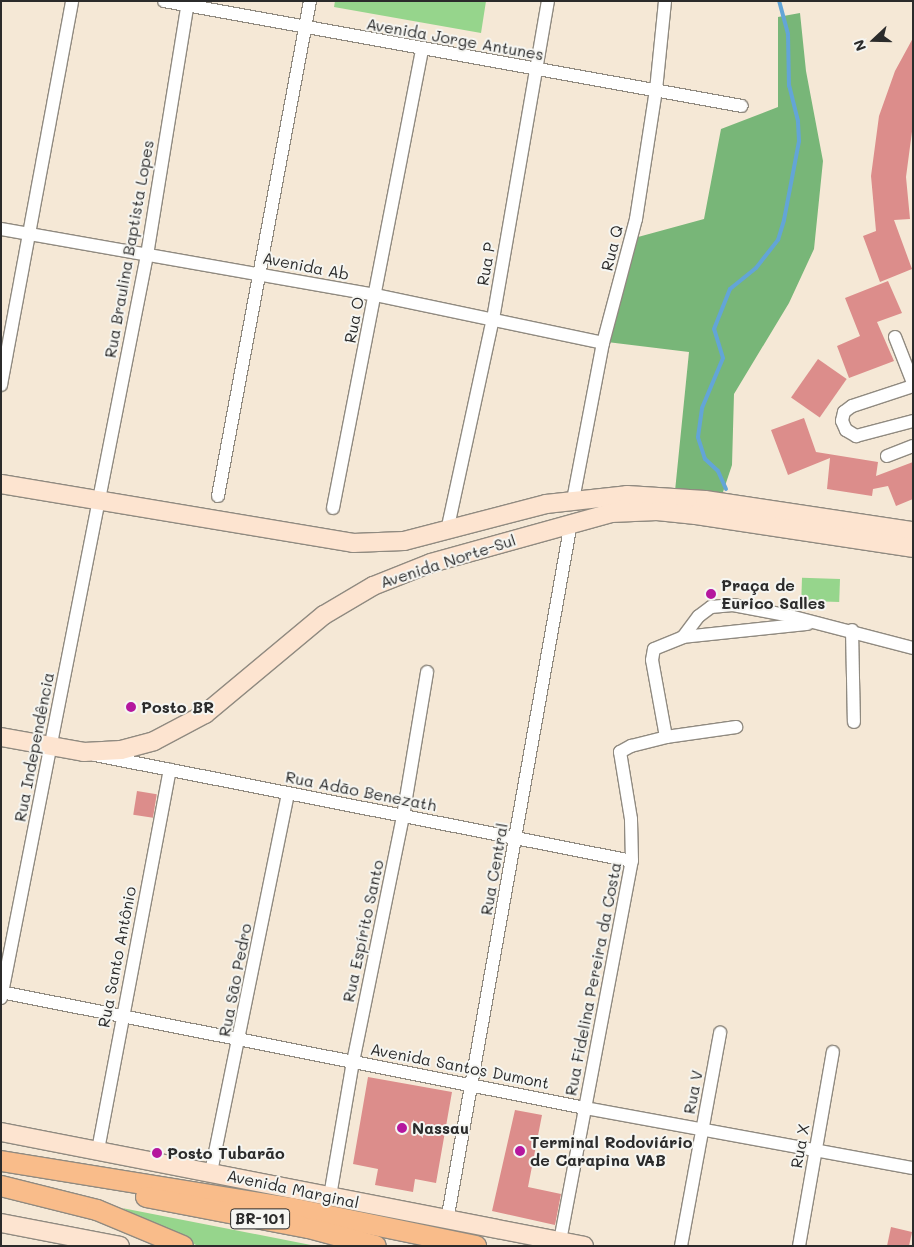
<!DOCTYPE html>
<meta charset="utf-8">
<style>
body{margin:0}
#map{position:relative;width:914px;height:1247px;overflow:hidden;background:#f5e8d6;font-family:Mali,sans-serif}
div>[style]{position:absolute}
.green>*{inset:0;background:#96d58c;transform-origin:0 0}
.forest>*{inset:0;background:#78b678}
.stream>*{height:4px;margin:-2px;padding:0 2px;transform-origin:2px;border-radius:2px;background:#63a5d7}
.building>*{inset:0;background:#dc8d8b;transform-origin:0 0}
.roads{filter:drop-shadow(1px 0 #908a80) drop-shadow(-1px 0 #908a80) drop-shadow(0 1px #908a80) drop-shadow(0 -1px #908a80)}
.street>*{height:12px;margin:-6px;padding:0 6px;transform-origin:6px;border-radius:6px;background:#fff}
.secondary>*{height:18px;margin:-9px;padding:0 9px;transform-origin:9px;border-radius:9px;background:#fde4d0}
.primary>*{height:20px;margin:-10px;padding:0 10px;transform-origin:10px;border-radius:10px;background:#f9bc8a}
.dots>*{width:14px;height:14px;translate:-50% -50%;box-sizing:border-box;border:2px solid #f6f6f2;border-radius:50%}
span{translate:-50% -50%;white-space:nowrap;text-align:center;line-height:1.15;-webkit-text-stroke:4px #f6f6f2;paint-order:stroke}
.shield-label span{padding:1px 4px;background:#f6f6f2;border:1px solid;border-radius:4px;-webkit-text-stroke-width:0}
.shield-label{font-size:15px;color:#2b2b2b;font-weight:700}
.street-label{font-size:16px;color:#2b2b2b}
.poi-label{font-size:16px;color:#2b2b2b;font-weight:700}
.left{translate:0 -50%;text-align:left}
.frame{position:absolute;inset:0;border:2px solid #2b2b2b;pointer-events:none}
.north{position:absolute;left:849px;top:15px;width:50px;height:50px;-webkit-text-stroke:4px #f6f6f2;paint-order:stroke;rotate:249deg;font-size:14px;font-weight:700;line-height:20px;text-align:center;color:#2b2b2b}
.north::after{content:'';display:block;margin:auto;width:18px;height:22px;background:#2b2b2b;clip-path:polygon(50% 0,100% 100%,50% 72%,0 100%)}
</style>
<div id="map">
<div class="green">
<div style="clip-path:polygon(335px 1px,486px 1px,481px 33px,334px 7px)"></div>
<div style="left:840px;top:579px;width:23px;height:38px;rotate:92deg"></div>
<div style="clip-path:polygon(122px 1208px,316px 1246px,198px 1246px)"></div>
</div>
<div class="forest">
<div style="clip-path:polygon(800px 13px,806px 71px,823px 161px,814px 249px,789px 303px,734px 394px,732px 465px,722px 495px,675px 491px,689px 352px,607px 342px,627px 240px,704px 219px,721px 129px,778px 107px,778px 17px)"></div>
</div>
<div class="stream">
<div style="left:726px;top:489px;width:20px;rotate:-114deg"></div>
<div style="left:718px;top:471px;width:18px;rotate:-137deg"></div>
<div style="left:705px;top:459px;width:23px;rotate:-108deg"></div>
<div style="left:698px;top:437px;width:29px;rotate:-82deg"></div>
<div style="left:702px;top:408px;width:54px;rotate:-67.2deg"></div>
<div style="left:723px;top:358px;width:30px;rotate:-107deg"></div>
<div style="left:714px;top:329px;width:43px;rotate:-68.2deg"></div>
<div style="left:730px;top:289px;width:33px;rotate:-39deg"></div>
<div style="left:756px;top:268px;width:36px;rotate:-52deg"></div>
<div style="left:778px;top:240px;width:21px;rotate:-73deg"></div>
<div style="left:784px;top:220px;width:80px;rotate:-79.2deg"></div>
<div style="left:799px;top:141px;width:20px;rotate:-93deg"></div>
<div style="left:798px;top:121px;width:36px;rotate:-104deg"></div>
<div style="left:789px;top:86px;width:52px;rotate:-91.1deg"></div>
<div style="left:788px;top:34px;width:34px;rotate:-105deg"></div>
</div>
<div class="building">
<div style="clip-path:polygon(913px 38px,913px 124px,906px 177px,910px 219px,894px 220px,912px 269px,880px 282px,863px 236px,876px 231px,871px 176px,879px 116px,895px 71px)"></div>
<div style="clip-path:polygon(888px 281px,902px 313px,877px 322px,894px 361px,849px 378px,837px 346px,860px 336px,845px 298px)"></div>
<div style="left:818px;top:359px;width:35px;height:47px;rotate:35deg"></div>
<div style="clip-path:polygon(804px 418px,816px 452px,878px 462px,876px 476px,913px 462px,913px 499px,896px 506px,888px 486px,873px 489px,872px 496px,827px 489px,830px 458px,788px 475px,771px 430px)"></div>
<div style="left:137px;top:791px;width:20px;height:24px;rotate:9deg"></div>
<div style="clip-path:polygon(368px 1077px,452px 1092px,436px 1183px,415px 1179px,413px 1192px,375px 1185px,378px 1169px,353px 1164px)"></div>
<div style="clip-path:polygon(515px 1110px,542px 1115px,528px 1187px,561px 1194px,555px 1225px,492px 1211px)"></div>
<div style="clip-path:polygon(891px 1227px,912px 1232px,909px 1246px,887px 1246px)"></div>
</div>
<div class="roads">
<div class="street">
<div style="left:164px;top:1px;width:587px;rotate:10.3deg"></div>
<div style="left:1px;top:229px;width:381px;rotate:10deg"></div>
<div style="left:376px;top:295px;width:232px;rotate:11.9deg"></div>
<div style="left:895px;top:337px;width:49px;rotate:68.6deg"></div>
<div style="left:1px;top:385px;width:391px;rotate:-79.5deg"></div>
<div style="left:913px;top:386px;width:64px;rotate:161.8deg"></div>
<div style="left:852px;top:406px;width:10px;rotate:143deg"></div>
<div style="left:844px;top:412px;width:9px;rotate:103deg"></div>
<div style="left:842px;top:421px;width:10px;rotate:66deg"></div>
<div style="left:846px;top:430px;width:12px;rotate:31deg"></div>
<div style="left:856px;top:436px;width:59px;rotate:-14.7deg"></div>
<div style="left:887px;top:456px;width:28px;rotate:-21deg"></div>
<div style="left:218px;top:496px;width:503px;rotate:-79.47deg"></div>
<div style="left:573px;top:500px;width:160px;rotate:-79.2deg"></div>
<div style="left:603px;top:343px;width:128px;rotate:-75.1deg"></div>
<div style="left:636px;top:219px;width:131px;rotate:-81.2deg"></div>
<div style="left:656px;top:90px;width:89px;rotate:-84.2deg"></div>
<div style="left:333px;top:508px;width:467px;rotate:-79deg"></div>
<div style="left:447px;top:531px;width:217px;rotate:-77.8deg"></div>
<div style="left:493px;top:319px;width:323px;rotate:-80.2deg"></div>
<div style="left:852px;top:630px;width:92px;rotate:88.8deg"></div>
<div style="left:683px;top:637px;width:125px;rotate:-6deg"></div>
<div style="left:666px;top:737px;width:78px;rotate:-100.3deg"></div>
<div style="left:652px;top:660px;width:11px;rotate:-80deg"></div>
<div style="left:654px;top:649px;width:31px;rotate:-22deg"></div>
<div style="left:683px;top:637px;width:26px;rotate:-53deg"></div>
<div style="left:699px;top:616px;width:15px;rotate:-37deg"></div>
<div style="left:711px;top:607px;width:22px;rotate:-5deg"></div>
<div style="left:733px;top:605px;width:58px;rotate:10.9deg"></div>
<div style="left:790px;top:616px;width:127px;rotate:14.6deg"></div>
<div style="left:95px;top:755px;width:547px;rotate:11.17deg"></div>
<div style="left:1px;top:992px;width:595px;rotate:11.23deg"></div>
<div style="left:585px;top:1108px;width:333px;rotate:10.4deg"></div>
<div style="left:1px;top:998px;width:757px;rotate:-78.88deg"></div>
<div style="left:147px;top:255px;width:257px;rotate:-80.8deg"></div>
<div style="left:98px;top:1150px;width:387px;rotate:-79.3deg"></div>
<div style="left:211px;top:1172px;width:386px;rotate:-78.5deg"></div>
<div style="left:330px;top:1196px;width:136px;rotate:-80.3deg"></div>
<div style="left:353px;top:1062px;width:251px;rotate:-78.5deg"></div>
<div style="left:403px;top:816px;width:146px;rotate:-80.5deg"></div>
<div style="left:447px;top:1221px;width:709px;rotate:-79.93deg"></div>
<div style="left:560px;top:1241px;width:387px;rotate:-79.3deg"></div>
<div style="left:632px;top:861px;width:42px;rotate:-91.4deg"></div>
<div style="left:631px;top:819px;width:68px;rotate:-99.3deg"></div>
<div style="left:620px;top:752px;width:13px;rotate:-29deg"></div>
<div style="left:631px;top:746px;width:36px;rotate:-14deg"></div>
<div style="left:666px;top:737px;width:71px;rotate:-8.1deg"></div>
<div style="left:681px;top:1246px;width:217px;rotate:-79.6deg"></div>
<div style="left:799px;top:1246px;width:197px;rotate:-80.1deg"></div>
</div>
<div class="secondary">
<div style="left:1px;top:484px;width:357px;rotate:9.5deg"></div>
<div style="left:353px;top:543px;width:51px;rotate:-2.2deg"></div>
<div style="left:404px;top:541px;width:147px;rotate:-14.6deg"></div>
<div style="left:546px;top:504px;width:81px;rotate:-6.3deg"></div>
<div style="left:627px;top:495px;width:78px;rotate:3.7deg"></div>
<div style="left:705px;top:500px;width:210px;rotate:8.5deg"></div>
<div style="left:1px;top:737px;width:84px;rotate:10.2deg"></div>
<div style="left:84px;top:752px;width:37px;rotate:-3deg"></div>
<div style="left:121px;top:750px;width:34px;rotate:-15deg"></div>
<div style="left:154px;top:741px;width:58px;rotate:-27.9deg"></div>
<div style="left:205px;top:714px;width:155px;rotate:-39.8deg"></div>
<div style="left:324px;top:615px;width:57px;rotate:-30.6deg"></div>
<div style="left:373px;top:586px;width:62px;rotate:-21.6deg"></div>
<div style="left:431px;top:563px;width:187px;rotate:-15.5deg"></div>
<div style="left:611px;top:513px;width:46px;rotate:-2.5deg"></div>
<div style="left:657px;top:511px;width:39px;rotate:6deg"></div>
<div style="left:696px;top:515px;width:219px;rotate:8.6deg"></div>
<div style="left:1px;top:1132px;width:594px;rotate:11.06deg"></div>
<div style="left:1px;top:1223px;width:121px;rotate:10.9deg"></div>
</div>
<div class="primary">
<div style="left:1px;top:1161px;width:294px;rotate:9.2deg"></div>
<div style="left:291px;top:1208px;width:189px;rotate:11.6deg"></div>
<div style="left:1px;top:1186px;width:99px;rotate:14deg"></div>
<div style="left:97px;top:1210px;width:93px;rotate:22.7deg"></div>
<div style="left:146px;top:1197px;width:166px;rotate:10.8deg"></div>
<div style="left:309px;top:1228px;width:69px;rotate:15deg"></div>
</div>
</div>
<div class="dots">
<div style="left:711px;top:594px;background:#b5179e"></div>
<div style="left:131px;top:707px;background:#b5179e"></div>
<div style="left:402px;top:1128px;background:#b5179e"></div>
<div style="left:520px;top:1151px;background:#b5179e"></div>
<div style="left:157px;top:1153px;background:#b5179e"></div>
</div>
<div class="shield-label">
<span style="left:260px;top:1219px">BR-101</span>
</div>
<div class="street-label">
<span style="left:455px;top:39px;rotate:10deg">Avenida Jorge Antunes</span>
<span style="left:612px;top:248px;rotate:-76deg">Rua Q</span>
<span style="left:129px;top:249px;rotate:-80deg">Rua Braulina Baptista Lopes</span>
<span style="left:486px;top:264px;rotate:-80deg">Rua P</span>
<span style="left:306px;top:266px;rotate:11deg">Avenida Ab</span>
<span style="left:354px;top:320px;rotate:-79deg">Rua O</span>
<span style="left:448px;top:561px;rotate:-18deg">Avenida Norte-Sul</span>
<span style="left:34px;top:747px;rotate:-79deg">Rua Independência</span>
<span style="left:361px;top:791px;rotate:11deg">Rua Adão Benezath</span>
<span style="left:494px;top:869px;rotate:-80deg">Rua Central</span>
<span style="left:363px;top:931px;rotate:-78deg">Rua Espírito Santo</span>
<span style="left:117px;top:957px;rotate:-79deg">Rua Santo Antônio</span>
<span style="left:593px;top:979px;rotate:-79deg">Rua Fidelina Pereira da Costa</span>
<span style="left:235px;top:980px;rotate:-79deg">Rua São Pedro</span>
<span style="left:460px;top:1066px;rotate:11deg">Avenida Santos Dumont</span>
<span style="left:693px;top:1092px;rotate:-79deg">Rua V</span>
<span style="left:800px;top:1146px;rotate:-80deg">Rua X</span>
<span style="left:293px;top:1189px;rotate:12deg">Avenida Marginal</span>
</div>
<div class="poi-label">
<span class="left" style="left:721px;top:594px">Praça de<br>Eurico Salles</span>
<span class="left" style="left:141px;top:707px">Posto BR</span>
<span class="left" style="left:412px;top:1128px">Nassau</span>
<span class="left" style="left:530px;top:1151px">Terminal Rodoviário<br>de Carapina VAB</span>
<span class="left" style="left:167px;top:1153px">Posto Tubarão</span>
</div>
<div class="frame"></div>
<div class="north">N</div>
</div>
